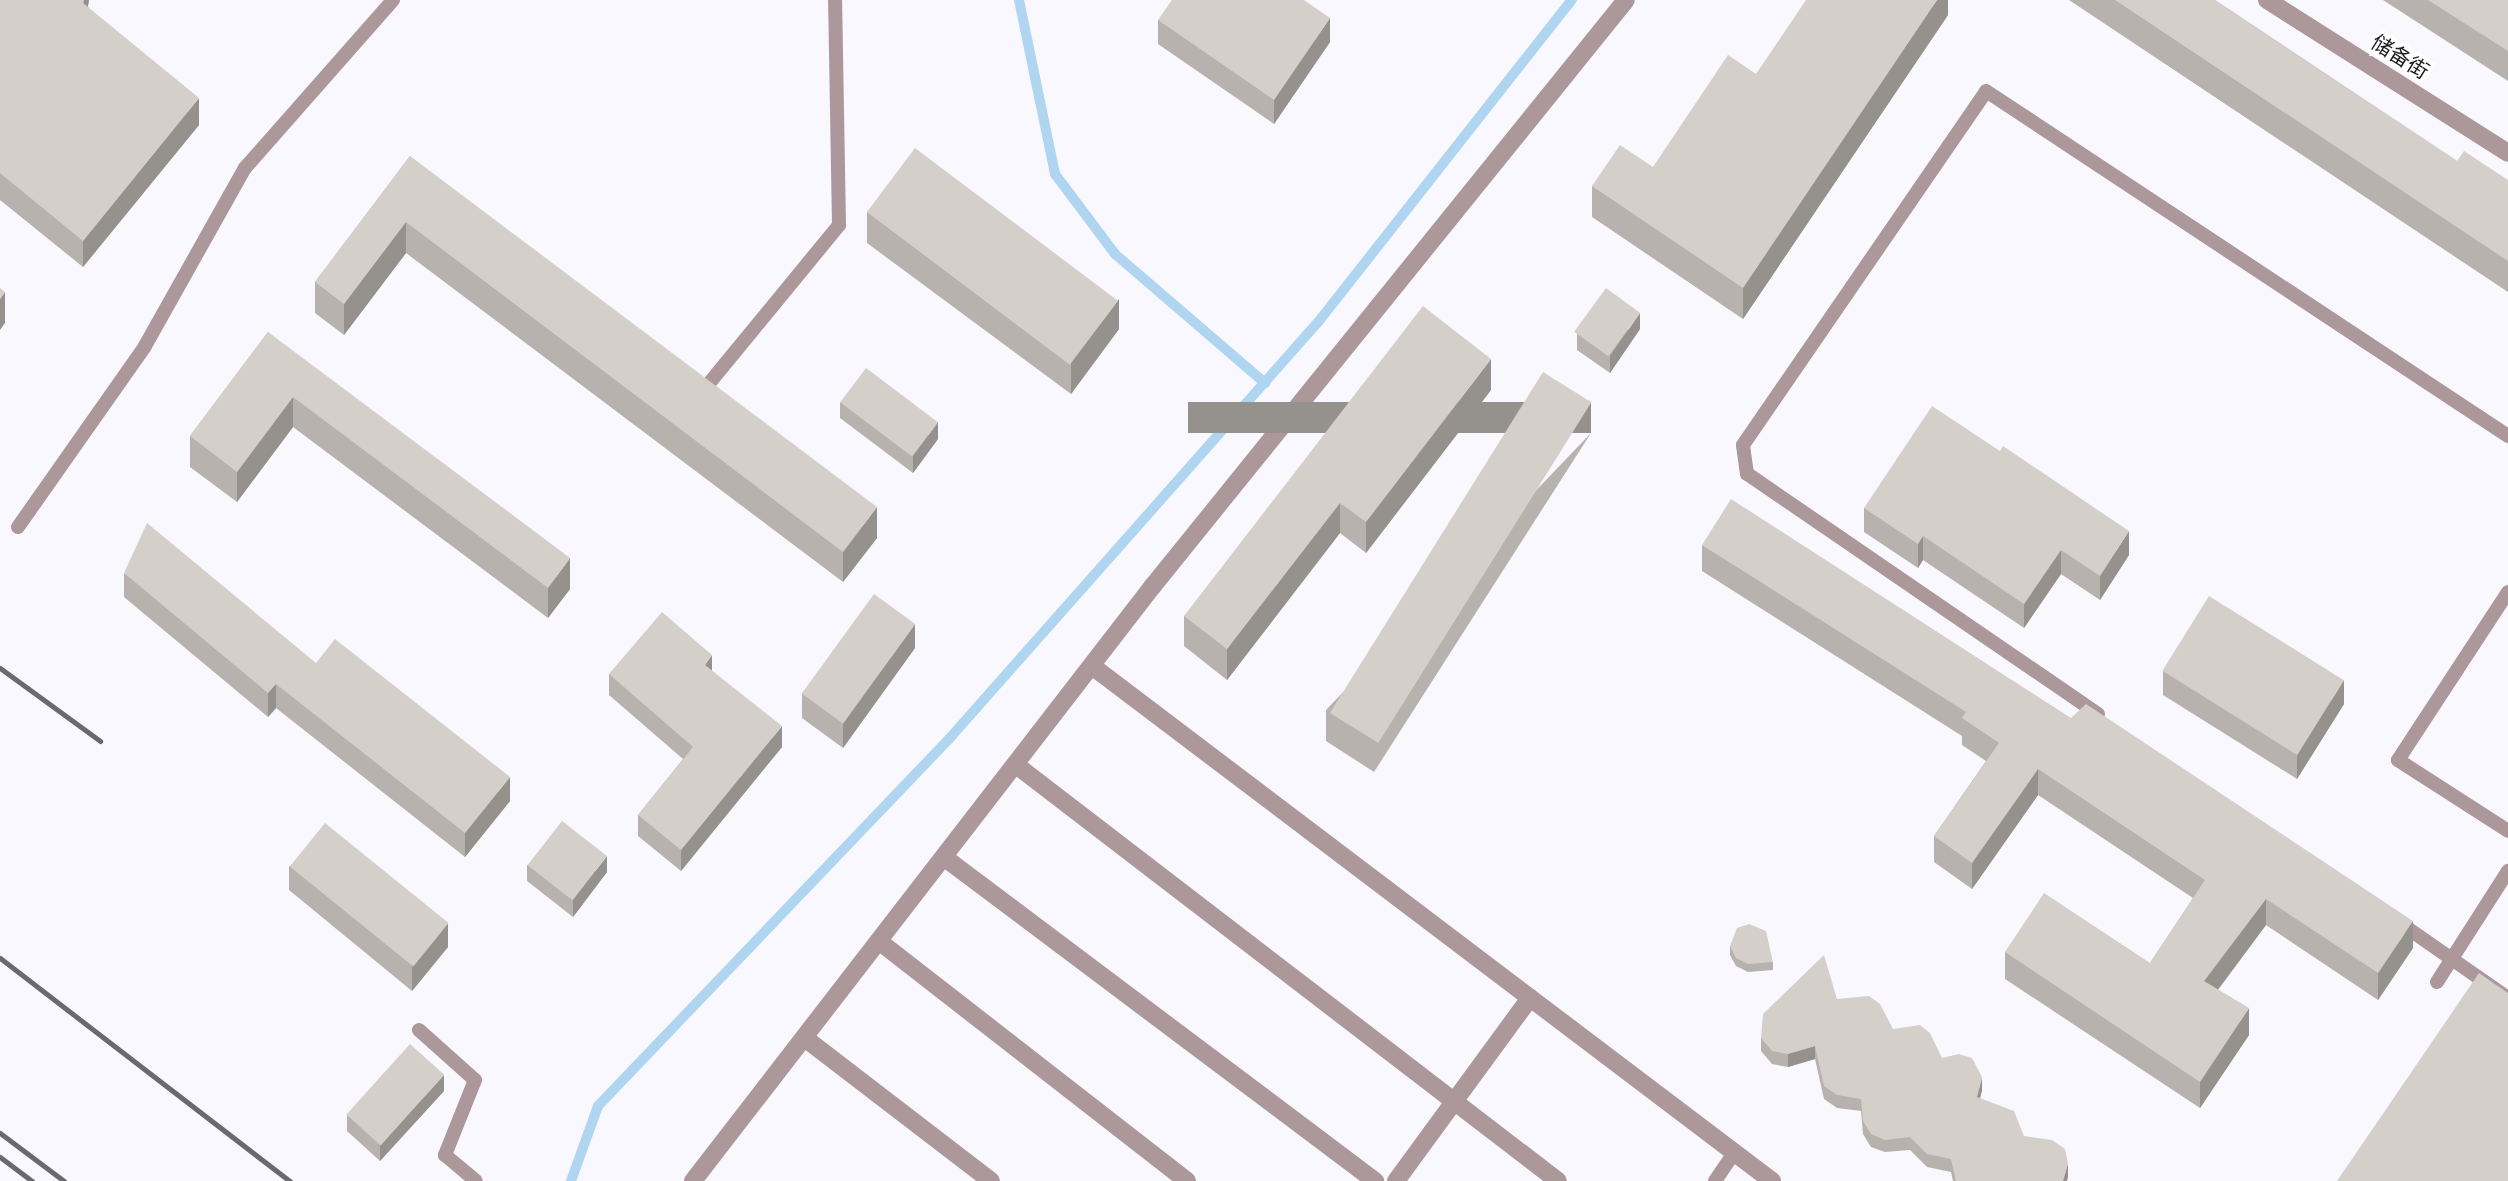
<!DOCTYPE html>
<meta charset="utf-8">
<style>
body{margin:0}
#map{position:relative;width:2508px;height:1181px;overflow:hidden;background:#f9f8ff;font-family:"Nunito Sans","Noto Sans SC",sans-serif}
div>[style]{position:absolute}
.stream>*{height:10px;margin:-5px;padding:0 5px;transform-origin:5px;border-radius:5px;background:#afd5f0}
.service>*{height:14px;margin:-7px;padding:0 7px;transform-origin:7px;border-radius:7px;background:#ac979b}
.minor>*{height:18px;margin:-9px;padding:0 9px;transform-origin:9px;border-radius:9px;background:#ac979b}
.tertiary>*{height:18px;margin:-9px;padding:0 9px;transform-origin:9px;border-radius:9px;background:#ac979b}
.rail>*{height:5px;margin:-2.5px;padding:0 2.5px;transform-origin:2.5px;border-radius:2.5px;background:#6a696d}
.wall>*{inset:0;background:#b7b2ae}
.shaded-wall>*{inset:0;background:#95918d;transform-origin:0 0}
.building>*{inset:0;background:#d5cfca;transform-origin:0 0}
span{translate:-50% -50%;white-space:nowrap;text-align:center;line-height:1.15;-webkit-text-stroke:7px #fff;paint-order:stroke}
.street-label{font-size:21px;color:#1e1d20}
</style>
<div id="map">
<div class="stream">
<div style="left:1019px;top:0;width:178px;rotate:78.3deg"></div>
<div style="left:1055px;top:174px;width:100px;rotate:53.1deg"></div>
<div style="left:1115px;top:254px;width:198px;rotate:40.7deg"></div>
<div style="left:571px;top:1181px;width:80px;rotate:-70.2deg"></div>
<div style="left:598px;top:1106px;width:508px;rotate:-46.28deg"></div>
<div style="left:949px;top:739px;width:558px;rotate:-48.49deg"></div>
<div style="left:1319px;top:321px;width:409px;rotate:-51.8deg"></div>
</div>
<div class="service">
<div style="left:711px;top:381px;width:202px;rotate:-50.6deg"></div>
<div style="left:839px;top:225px;width:225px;rotate:-91deg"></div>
<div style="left:18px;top:527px;width:221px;rotate:-54.9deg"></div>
<div style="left:145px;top:346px;width:204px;rotate:-60.7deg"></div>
<div style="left:245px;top:168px;width:224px;rotate:-48.6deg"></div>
<div style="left:2508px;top:592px;width:201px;rotate:123.2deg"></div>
<div style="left:2398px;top:760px;width:131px;rotate:32.8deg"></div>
<div style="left:2098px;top:714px;width:425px;rotate:-145.6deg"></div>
<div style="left:1747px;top:474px;width:29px;rotate:-98deg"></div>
<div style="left:1743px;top:445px;width:429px;rotate:-55.5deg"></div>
<div style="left:1986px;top:91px;width:626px;rotate:33.46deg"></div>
<div style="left:2400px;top:923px;width:131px;rotate:34.8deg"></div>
<div style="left:2437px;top:982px;width:132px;rotate:-57.4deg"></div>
<div style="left:419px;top:1030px;width:75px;rotate:41.8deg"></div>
<div style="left:475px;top:1080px;width:81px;rotate:111.8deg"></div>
<div style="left:445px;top:1155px;width:40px;rotate:40deg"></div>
<div style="left:1715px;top:1181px;width:34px;rotate:-56deg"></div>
</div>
<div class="minor">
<div style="left:1092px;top:666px;width:853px;rotate:37.14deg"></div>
<div style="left:1016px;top:765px;width:683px;rotate:37.51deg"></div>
<div style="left:945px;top:858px;width:538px;rotate:36.91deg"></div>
<div style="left:880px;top:942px;width:389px;rotate:37.9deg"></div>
<div style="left:806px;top:1039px;width:233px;rotate:37.5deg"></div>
<div style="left:693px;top:1181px;width:751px;rotate:-52.31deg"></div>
<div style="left:1152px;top:587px;width:754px;rotate:-51.08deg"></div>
<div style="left:1396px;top:1181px;width:227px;rotate:-53.8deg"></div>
</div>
<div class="tertiary">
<div style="left:2267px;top:0;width:285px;rotate:32.4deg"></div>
</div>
<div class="rail">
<div style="left:0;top:668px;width:124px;rotate:36.1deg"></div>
<div style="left:0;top:958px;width:366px;rotate:37.6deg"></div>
<div style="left:0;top:1133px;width:80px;rotate:36.9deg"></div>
<div style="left:0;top:1157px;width:40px;rotate:37deg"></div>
</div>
<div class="wall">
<div style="clip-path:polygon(0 0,89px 0,88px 7px,199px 125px,83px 267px,0 200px)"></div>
<div style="clip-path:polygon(1948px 0,1948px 15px,1743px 319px,1592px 217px,1592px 186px,1653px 167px,1756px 74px)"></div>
<div style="clip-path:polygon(2069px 0,2215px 0,2457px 161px,2508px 180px,2508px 292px)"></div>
<div style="clip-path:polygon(2383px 0,2508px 0,2508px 81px)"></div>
<div style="clip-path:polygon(1158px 20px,1330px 42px,1274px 124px,1158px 44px)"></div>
<div style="clip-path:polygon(410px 156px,877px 538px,843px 582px,406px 253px,344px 335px,315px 313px,315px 282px)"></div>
<div style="clip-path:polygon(867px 212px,1119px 329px,1071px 394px,867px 243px)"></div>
<div style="clip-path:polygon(1640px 329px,1610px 373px,1577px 350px,1577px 333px)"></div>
<div style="clip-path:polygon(268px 332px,570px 589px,548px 618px,293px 427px,237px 502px,190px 467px,190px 436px)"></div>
<div style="clip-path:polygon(1491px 390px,1366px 553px,1340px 533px,1227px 680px,1184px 646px,1184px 616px)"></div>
<div style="clip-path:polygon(840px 402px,938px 439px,913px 473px,840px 418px)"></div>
<div style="clip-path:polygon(1591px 433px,1374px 772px,1326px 741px,1326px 710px)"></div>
<div style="clip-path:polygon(1864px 508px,2129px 555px,2100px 600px,2061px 574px,2024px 628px,1923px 560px,1918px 568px,1864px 532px)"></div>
<div style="clip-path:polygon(1702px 545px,2413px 948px,2378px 1000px,2266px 925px,2218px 990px,2249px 1035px,2200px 1108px,2005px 979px,2005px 952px,2150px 963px,2193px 898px,2038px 795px,1972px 889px,1934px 862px,1934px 836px,1986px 761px,1962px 745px,1962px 736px,1702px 571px)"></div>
<div style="clip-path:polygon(124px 573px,316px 663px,510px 801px,465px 857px,276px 708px,268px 717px,124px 597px)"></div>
<div style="clip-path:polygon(915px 648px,843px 748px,802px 718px,802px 694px)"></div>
<div style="clip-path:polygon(712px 671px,782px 747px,681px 871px,638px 836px,638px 815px,683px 759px,609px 695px,609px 674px)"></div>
<div style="clip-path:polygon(2163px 671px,2344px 704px,2297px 779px,2163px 695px)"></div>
<div style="clip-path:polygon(527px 865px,607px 872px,573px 917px,527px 881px)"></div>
<div style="clip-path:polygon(289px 866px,448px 947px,412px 991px,289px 890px)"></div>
<div style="clip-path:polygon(1730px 946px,1773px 962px,1773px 970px,1748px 972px,1736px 966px,1730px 955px)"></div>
<div style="clip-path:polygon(1837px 999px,1893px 1029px,1942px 1058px,1982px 1090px,1980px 1098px,2068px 1176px,2067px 1181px,1953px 1181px,1951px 1172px,1927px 1167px,1910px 1150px,1885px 1152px,1871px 1147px,1863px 1134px,1861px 1111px,1837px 1108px,1824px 1099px,1815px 1059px,1788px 1067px,1772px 1064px,1761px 1051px,1761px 1038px)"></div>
<div style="clip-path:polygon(444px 1091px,380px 1161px,347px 1131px,347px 1115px)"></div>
</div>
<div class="shaded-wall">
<div style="clip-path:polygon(84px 0,89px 0,83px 30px)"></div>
<div style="clip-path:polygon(1937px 0,1948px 0,1948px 15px,1743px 319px,1743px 288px)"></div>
<div style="clip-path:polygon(1330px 18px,1330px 42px,1274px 124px,1274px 100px)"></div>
<div style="clip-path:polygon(199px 98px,199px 125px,83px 267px,83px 241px)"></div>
<div style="clip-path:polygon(406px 222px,406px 253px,344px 335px,344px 304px)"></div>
<div style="clip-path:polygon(5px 292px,5px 323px,0 330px,0 299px)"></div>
<div style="clip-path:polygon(1119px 299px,1119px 329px,1071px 394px,1071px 363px)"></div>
<div style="clip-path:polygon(1640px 313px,1640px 329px,1610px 373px,1610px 356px)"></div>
<div style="clip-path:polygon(1491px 359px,1491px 390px,1366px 553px,1366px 522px)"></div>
<div style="clip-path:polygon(293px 397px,293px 427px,237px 502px,237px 472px)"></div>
<div style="left:1591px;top:402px;width:31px;height:403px;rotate:90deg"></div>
<div style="clip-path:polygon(938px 422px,938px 439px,913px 473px,913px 456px)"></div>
<div style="clip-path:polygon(1340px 503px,1340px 533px,1227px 680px,1227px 649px)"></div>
<div style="clip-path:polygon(877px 507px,877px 538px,843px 582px,843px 552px)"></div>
<div style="clip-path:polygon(2129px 531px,2129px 555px,2100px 600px,2100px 576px)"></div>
<div style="clip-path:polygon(1923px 536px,1923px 560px,1918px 568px,1918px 544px)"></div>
<div style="clip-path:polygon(2061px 550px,2061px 574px,2024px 628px,2024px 604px)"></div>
<div style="clip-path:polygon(570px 558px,570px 589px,548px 618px,548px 588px)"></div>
<div style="clip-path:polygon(915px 624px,915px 648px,843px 748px,843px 724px)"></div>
<div style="clip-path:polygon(712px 655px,712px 677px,705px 665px)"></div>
<div style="clip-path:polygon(2344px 680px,2344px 704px,2297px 779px,2297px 755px)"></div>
<div style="clip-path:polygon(276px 684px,276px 708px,268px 717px,268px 693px)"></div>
<div style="clip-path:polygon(782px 726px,782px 747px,681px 871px,681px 850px)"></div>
<div style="clip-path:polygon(2038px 769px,2038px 795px,1972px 889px,1972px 863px)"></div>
<div style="clip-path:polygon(510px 777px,510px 801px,465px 857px,465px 833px)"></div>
<div style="clip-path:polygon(607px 856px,607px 872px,573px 917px,573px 900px)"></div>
<div style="clip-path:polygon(2266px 899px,2266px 925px,2204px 1008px,2204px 981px)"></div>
<div style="clip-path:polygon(2413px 921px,2413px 948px,2378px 1000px,2378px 973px)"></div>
<div style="clip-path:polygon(448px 923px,448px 947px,412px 991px,412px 967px)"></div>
<div style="clip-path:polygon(2249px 1008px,2249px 1035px,2200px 1108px,2200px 1082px)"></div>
<div style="clip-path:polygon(1815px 1046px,1815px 1059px,1788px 1067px,1788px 1054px)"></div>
<div style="clip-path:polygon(444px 1075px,444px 1091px,380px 1161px,380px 1145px)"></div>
<div style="clip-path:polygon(1982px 1077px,1982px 1090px,1977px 1110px,1977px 1097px)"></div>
<div style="clip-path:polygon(2068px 1163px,2068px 1176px,2067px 1181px,2063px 1181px)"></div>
</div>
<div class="building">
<div style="clip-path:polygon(0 0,84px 0,83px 3px,199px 98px,83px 241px,0 173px)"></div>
<div style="clip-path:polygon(1172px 0,1304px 0,1330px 18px,1274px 100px,1158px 20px)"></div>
<div style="clip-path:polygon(1806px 0,1937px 0,1743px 288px,1592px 186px,1620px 145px,1653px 167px,1728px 55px,1756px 74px)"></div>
<div style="clip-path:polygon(2115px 0,2215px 0,2457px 161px,2464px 151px,2508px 180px,2508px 261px)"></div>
<div style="clip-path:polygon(2428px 0,2508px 0,2508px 51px)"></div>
<div style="left:915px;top:148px;width:254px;height:80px;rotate:37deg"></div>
<div style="clip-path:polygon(410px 156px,877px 507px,843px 552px,406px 222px,344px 304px,315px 282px)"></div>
<div style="clip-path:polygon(0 288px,5px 292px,0 299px)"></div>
<div style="left:1606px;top:288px;width:42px;height:54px;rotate:36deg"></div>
<div style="clip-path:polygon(1423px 306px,1491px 359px,1366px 522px,1340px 503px,1227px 649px,1184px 616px)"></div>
<div style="clip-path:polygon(268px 332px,570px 558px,548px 588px,293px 397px,237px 472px,190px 436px)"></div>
<div style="left:866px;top:368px;width:90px;height:43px;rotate:37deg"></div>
<div style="left:1543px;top:372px;width:57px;height:402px;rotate:32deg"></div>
<div style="clip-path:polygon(1932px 406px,2000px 451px,2003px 446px,2129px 531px,2100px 576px,2061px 550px,2024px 604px,1923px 536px,1918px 544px,1864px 508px)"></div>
<div style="clip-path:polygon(1731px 499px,2071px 718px,2086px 704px,2413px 921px,2378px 973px,2266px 899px,2204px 981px,2249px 1008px,2200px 1082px,2005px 952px,2044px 893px,2150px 963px,2205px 880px,2038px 769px,1972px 863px,1934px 836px,1999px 743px,1962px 718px,1966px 712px,1702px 545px)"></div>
<div style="clip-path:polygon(147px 523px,316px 663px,335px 639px,510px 777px,465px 833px,276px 684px,268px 693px,124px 573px)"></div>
<div style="left:874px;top:594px;width:51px;height:123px;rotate:36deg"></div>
<div style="left:2209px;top:596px;width:159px;height:88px;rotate:32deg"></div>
<div style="clip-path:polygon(662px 612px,712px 655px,705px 665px,782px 726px,681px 850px,638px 815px,693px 747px,609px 674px)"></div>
<div style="left:562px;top:821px;width:57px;height:56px;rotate:38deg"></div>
<div style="left:325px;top:823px;width:159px;height:56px;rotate:39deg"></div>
<div style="clip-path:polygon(1749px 924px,1766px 931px,1773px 962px,1748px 964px,1736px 958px,1730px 946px,1737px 928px)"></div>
<div style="clip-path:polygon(1824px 955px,1837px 999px,1869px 996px,1880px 1004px,1893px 1029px,1920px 1025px,1930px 1033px,1942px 1058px,1959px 1054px,1972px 1058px,1982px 1077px,1977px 1097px,2014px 1111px,2024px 1136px,2052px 1140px,2065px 1149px,2068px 1163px,2063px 1181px,1956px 1181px,1951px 1159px,1927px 1154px,1910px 1137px,1885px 1140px,1871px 1134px,1863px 1121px,1861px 1099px,1837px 1095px,1824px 1086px,1815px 1046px,1788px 1054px,1772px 1051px,1761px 1038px,1763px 1014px)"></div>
<div style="clip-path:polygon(2479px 973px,2508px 993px,2508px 1181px,2337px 1181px)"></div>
<div style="left:410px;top:1044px;width:46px;height:95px;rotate:42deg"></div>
</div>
<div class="street-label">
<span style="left:2400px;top:57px;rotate:32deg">储备街</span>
</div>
</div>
